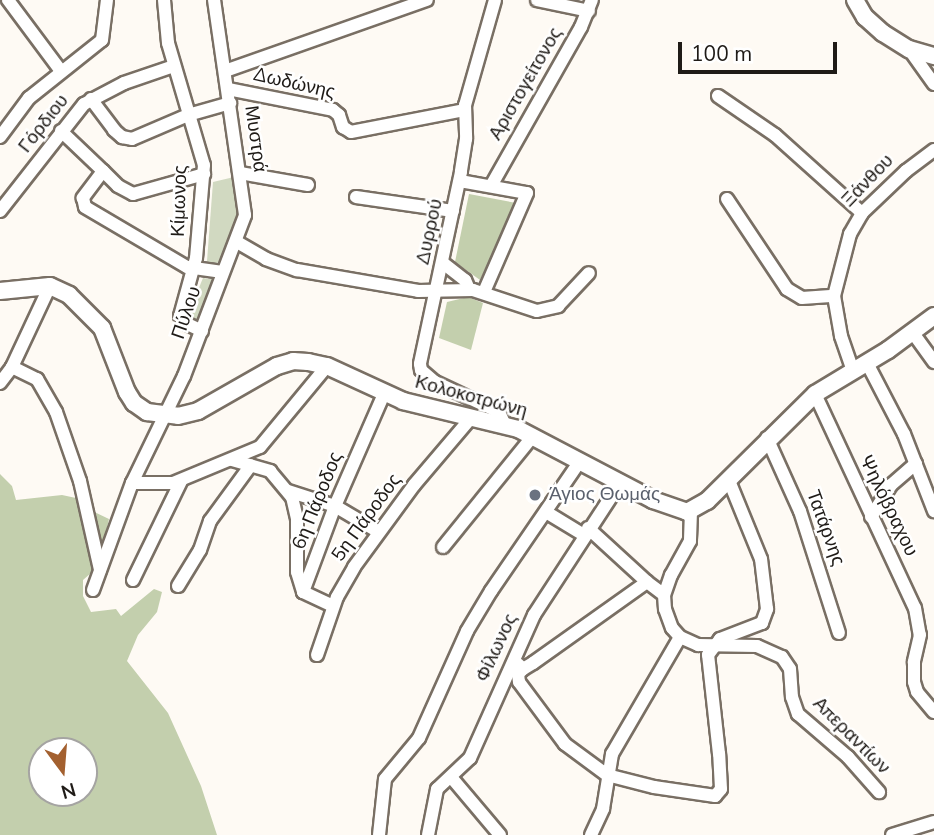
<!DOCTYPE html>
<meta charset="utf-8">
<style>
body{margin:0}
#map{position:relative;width:934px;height:835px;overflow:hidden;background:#fefaf4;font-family:"Nunito Sans",sans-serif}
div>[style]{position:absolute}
.green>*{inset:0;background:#d1d9c1}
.forest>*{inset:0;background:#c3cfad}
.roads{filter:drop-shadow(2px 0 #796f64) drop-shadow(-2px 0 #796f64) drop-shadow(0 2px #796f64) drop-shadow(0 -2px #796f64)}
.street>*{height:12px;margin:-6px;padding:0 6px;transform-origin:6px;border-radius:6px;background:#fff}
.secondary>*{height:16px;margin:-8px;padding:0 8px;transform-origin:8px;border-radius:8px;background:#fff}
.dots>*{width:19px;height:19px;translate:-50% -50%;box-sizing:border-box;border:4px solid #fff;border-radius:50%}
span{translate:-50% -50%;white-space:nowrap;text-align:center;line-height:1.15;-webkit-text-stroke:5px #fff;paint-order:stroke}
.street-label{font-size:19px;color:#1f1b17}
.worship-label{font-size:19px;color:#5b616d}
.left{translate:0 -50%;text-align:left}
.north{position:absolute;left:28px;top:737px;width:70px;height:70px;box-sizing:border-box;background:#fff;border:2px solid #a5a4a2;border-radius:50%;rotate:164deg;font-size:19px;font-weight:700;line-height:28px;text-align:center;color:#1f1b17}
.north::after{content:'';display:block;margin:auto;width:24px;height:32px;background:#a3602f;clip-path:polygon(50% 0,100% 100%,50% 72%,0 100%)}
.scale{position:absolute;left:678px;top:42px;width:159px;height:32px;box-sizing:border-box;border:4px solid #1f1b17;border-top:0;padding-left:9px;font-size:21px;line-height:24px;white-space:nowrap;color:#1f1b17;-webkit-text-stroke:5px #fff;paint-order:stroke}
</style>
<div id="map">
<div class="green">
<div style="clip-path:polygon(234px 177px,238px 215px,223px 261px,210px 265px,207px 261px,213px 182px)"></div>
<div style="clip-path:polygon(203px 278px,217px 280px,203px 327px,186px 319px)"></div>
</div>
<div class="forest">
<div style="clip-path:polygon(469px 194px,516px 203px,480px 280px,455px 262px)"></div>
<div style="clip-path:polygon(468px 297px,483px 303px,471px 350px,439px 338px,447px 302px)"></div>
<div style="clip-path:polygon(evenodd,0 474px,12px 486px,16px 500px,62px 495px,76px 498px,86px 508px,109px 519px,98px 567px,83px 580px,83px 596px,91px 612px,116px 609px,121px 616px,154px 589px,162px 592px,157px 612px,138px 635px,127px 661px,168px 713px,201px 786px,217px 835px,0 835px,0 474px,42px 751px,84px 751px,84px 793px,42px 793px,42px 751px)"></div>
</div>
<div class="roads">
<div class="street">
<div style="left:8px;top:0;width:89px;rotate:53.3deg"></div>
<div style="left:164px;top:0;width:43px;rotate:84.7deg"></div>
<div style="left:168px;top:43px;width:127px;rotate:73.6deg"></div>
<div style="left:204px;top:165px;width:93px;rotate:94.9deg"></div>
<div style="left:196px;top:258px;width:60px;rotate:105.4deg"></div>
<div style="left:180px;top:316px;width:7px;rotate:63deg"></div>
<div style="left:183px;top:322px;width:21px;rotate:25deg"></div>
<div style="left:495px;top:0;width:109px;rotate:105.9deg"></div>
<div style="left:465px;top:105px;width:34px;rotate:88deg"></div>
<div style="left:466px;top:139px;width:33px;rotate:99deg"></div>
<div style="left:461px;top:172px;width:196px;rotate:102.1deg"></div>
<div style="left:420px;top:364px;width:6px;rotate:81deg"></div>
<div style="left:421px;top:370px;width:18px;rotate:41deg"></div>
<div style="left:435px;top:382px;width:71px;rotate:25.1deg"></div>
<div style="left:499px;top:412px;width:14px;rotate:65deg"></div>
<div style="left:537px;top:0;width:53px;rotate:11.9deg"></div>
<div style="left:909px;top:49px;width:43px;rotate:54.5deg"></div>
<div style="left:225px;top:71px;width:214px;rotate:-19.4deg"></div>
<div style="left:228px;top:89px;width:107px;rotate:11.3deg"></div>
<div style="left:333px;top:110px;width:8px;rotate:40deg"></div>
<div style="left:339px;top:115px;width:13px;rotate:72deg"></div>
<div style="left:343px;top:127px;width:9px;rotate:32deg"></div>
<div style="left:351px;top:132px;width:115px;rotate:-11deg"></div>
<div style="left:718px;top:96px;width:69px;rotate:34.4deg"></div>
<div style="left:775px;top:135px;width:117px;rotate:41.9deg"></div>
<div style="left:91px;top:99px;width:39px;rotate:53deg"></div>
<div style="left:114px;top:130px;width:11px;rotate:41deg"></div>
<div style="left:122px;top:137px;width:10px;rotate:11deg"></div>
<div style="left:132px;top:139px;width:61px;rotate:-23.2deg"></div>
<div style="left:188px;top:115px;width:44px;rotate:-15.9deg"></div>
<div style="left:61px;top:131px;width:58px;rotate:43.6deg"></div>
<div style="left:103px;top:171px;width:34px;rotate:127deg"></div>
<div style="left:83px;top:198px;width:9px;rotate:77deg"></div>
<div style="left:85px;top:207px;width:118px;rotate:30.5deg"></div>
<div style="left:187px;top:267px;width:34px;rotate:8deg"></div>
<div style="left:0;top:137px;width:49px;rotate:-53.4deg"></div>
<div style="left:29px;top:98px;width:93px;rotate:-38.5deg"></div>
<div style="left:102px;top:40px;width:40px;rotate:-82.9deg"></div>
<div style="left:103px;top:171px;width:21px;rotate:45deg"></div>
<div style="left:118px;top:186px;width:17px;rotate:28deg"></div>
<div style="left:133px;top:194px;width:74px;rotate:-15.7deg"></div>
<div style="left:240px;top:173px;width:69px;rotate:10deg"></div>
<div style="left:460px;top:181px;width:68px;rotate:10.2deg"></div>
<div style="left:527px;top:193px;width:108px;rotate:113.5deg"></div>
<div style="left:491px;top:186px;width:183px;rotate:-60.5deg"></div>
<div style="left:581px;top:27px;width:29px;rotate:-68deg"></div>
<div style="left:356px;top:197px;width:98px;rotate:8.2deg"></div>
<div style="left:727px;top:199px;width:108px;rotate:56.3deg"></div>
<div style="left:787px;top:289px;width:17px;rotate:31deg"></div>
<div style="left:802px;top:298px;width:32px;rotate:-4deg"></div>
<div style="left:0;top:211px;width:136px;rotate:-51.9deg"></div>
<div style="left:84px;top:104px;width:45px;rotate:-27.7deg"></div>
<div style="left:124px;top:83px;width:53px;rotate:-18.8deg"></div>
<div style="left:237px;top:242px;width:34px;rotate:30deg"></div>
<div style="left:266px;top:259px;width:33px;rotate:20deg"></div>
<div style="left:297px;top:270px;width:123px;rotate:9.8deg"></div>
<div style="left:418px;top:291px;width:55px;rotate:-1deg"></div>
<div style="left:473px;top:290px;width:67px;rotate:18.2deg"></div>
<div style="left:537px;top:311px;width:22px;rotate:-13deg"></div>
<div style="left:558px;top:306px;width:45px;rotate:-46.8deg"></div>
<div style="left:443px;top:263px;width:28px;rotate:38deg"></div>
<div style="left:465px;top:280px;width:10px;rotate:66deg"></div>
<div style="left:913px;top:333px;width:36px;rotate:54deg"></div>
<div style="left:867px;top:363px;width:80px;rotate:62.5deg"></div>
<div style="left:904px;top:434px;width:83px;rotate:68.7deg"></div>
<div style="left:12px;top:367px;width:28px;rotate:26deg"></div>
<div style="left:37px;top:379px;width:38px;rotate:60deg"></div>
<div style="left:56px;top:412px;width:73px;rotate:70.8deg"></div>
<div style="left:80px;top:481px;width:91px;rotate:77.3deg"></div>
<div style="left:853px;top:371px;width:37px;rotate:-109deg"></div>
<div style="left:841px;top:336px;width:41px;rotate:-99.9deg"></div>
<div style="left:834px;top:296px;width:64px;rotate:-75.5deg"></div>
<div style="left:850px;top:234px;width:24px;rotate:-60deg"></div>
<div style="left:862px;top:213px;width:61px;rotate:-43.7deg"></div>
<div style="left:906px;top:171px;width:35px;rotate:-37deg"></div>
<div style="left:0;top:383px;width:20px;rotate:-53deg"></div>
<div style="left:12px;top:367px;width:89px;rotate:-64.9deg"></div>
<div style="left:815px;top:394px;width:236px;rotate:65deg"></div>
<div style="left:915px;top:608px;width:27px;rotate:80deg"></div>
<div style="left:920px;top:635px;width:28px;rotate:103deg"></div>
<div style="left:914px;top:662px;width:20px;rotate:90deg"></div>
<div style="left:914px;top:682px;width:10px;rotate:73deg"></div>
<div style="left:917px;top:692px;width:26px;rotate:50deg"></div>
<div style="left:767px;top:438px;width:80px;rotate:65.7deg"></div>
<div style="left:800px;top:511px;width:128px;rotate:72.3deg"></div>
<div style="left:232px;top:460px;width:40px;rotate:16deg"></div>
<div style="left:270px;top:471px;width:34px;rotate:50deg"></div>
<div style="left:292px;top:497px;width:22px;rotate:77deg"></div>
<div style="left:297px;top:518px;width:54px;rotate:90deg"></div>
<div style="left:297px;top:572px;width:21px;rotate:73deg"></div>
<div style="left:132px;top:483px;width:41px"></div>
<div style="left:173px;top:483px;width:94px;rotate:-22.5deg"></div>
<div style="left:260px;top:447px;width:105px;rotate:-50.4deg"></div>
<div style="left:288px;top:491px;width:49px;rotate:17.7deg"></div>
<div style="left:335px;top:506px;width:51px;rotate:30.6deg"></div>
<div style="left:691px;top:511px;width:30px;rotate:92deg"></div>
<div style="left:690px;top:541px;width:39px;rotate:119deg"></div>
<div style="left:671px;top:575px;width:21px;rotate:109deg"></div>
<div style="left:664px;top:595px;width:14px;rotate:86deg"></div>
<div style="left:665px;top:609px;width:20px;rotate:70deg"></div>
<div style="left:672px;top:628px;width:12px;rotate:48deg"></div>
<div style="left:680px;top:637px;width:20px;rotate:24deg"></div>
<div style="left:698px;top:645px;width:59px;rotate:1deg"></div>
<div style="left:757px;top:646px;width:27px;rotate:24deg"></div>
<div style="left:782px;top:657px;width:14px;rotate:56deg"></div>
<div style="left:790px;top:669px;width:28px;rotate:86deg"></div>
<div style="left:792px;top:697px;width:18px;rotate:71deg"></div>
<div style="left:798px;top:714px;width:66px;rotate:40.7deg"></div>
<div style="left:848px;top:757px;width:47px;rotate:48.5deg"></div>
<div style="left:546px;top:512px;width:44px;rotate:31.2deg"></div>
<div style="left:871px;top:517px;width:38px;rotate:-58deg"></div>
<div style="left:891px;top:485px;width:33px;rotate:-41deg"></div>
<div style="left:588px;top:528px;width:80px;rotate:42.5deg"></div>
<div style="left:647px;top:582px;width:21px;rotate:37deg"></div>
<div style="left:443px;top:547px;width:143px;rotate:-51deg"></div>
<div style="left:133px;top:580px;width:110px;rotate:-64.1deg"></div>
<div style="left:178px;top:586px;width:42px;rotate:-58.6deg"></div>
<div style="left:200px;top:550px;width:31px;rotate:-71deg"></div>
<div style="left:210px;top:521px;width:69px;rotate:-53.8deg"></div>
<div style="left:93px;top:590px;width:114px;rotate:-70deg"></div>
<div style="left:132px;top:483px;width:119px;rotate:-64.1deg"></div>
<div style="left:184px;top:376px;width:172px;rotate:-69.2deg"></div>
<div style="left:245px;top:215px;width:217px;rotate:-98.2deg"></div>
<div style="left:333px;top:606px;width:33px;rotate:-155deg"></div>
<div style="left:303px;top:592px;width:92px;rotate:-69.6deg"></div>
<div style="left:335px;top:506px;width:122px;rotate:-66.4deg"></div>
<div style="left:317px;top:655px;width:61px;rotate:-71deg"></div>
<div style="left:337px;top:597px;width:34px;rotate:-60deg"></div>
<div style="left:354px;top:567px;width:102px;rotate:-53.8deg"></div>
<div style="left:414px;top:485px;width:88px;rotate:-49.6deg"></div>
<div style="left:518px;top:664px;width:7px;rotate:45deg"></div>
<div style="left:523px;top:669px;width:12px;rotate:-31deg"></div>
<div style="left:533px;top:663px;width:140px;rotate:-35.4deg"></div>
<div style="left:523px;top:669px;width:7px;rotate:135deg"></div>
<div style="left:518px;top:674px;width:8px;rotate:83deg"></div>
<div style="left:519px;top:682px;width:77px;rotate:53.4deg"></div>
<div style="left:565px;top:744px;width:52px;rotate:36.4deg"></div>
<div style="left:607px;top:775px;width:49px;rotate:14.3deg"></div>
<div style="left:654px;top:787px;width:62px;rotate:8.4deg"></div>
<div style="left:715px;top:796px;width:9px;rotate:-49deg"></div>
<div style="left:721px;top:789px;width:35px;rotate:-93deg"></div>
<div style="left:719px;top:754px;width:100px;rotate:-96.3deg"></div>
<div style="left:708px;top:655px;width:20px;rotate:-53deg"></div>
<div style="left:720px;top:639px;width:45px;rotate:-20.9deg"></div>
<div style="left:762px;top:623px;width:15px;rotate:-70deg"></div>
<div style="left:767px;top:609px;width:50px;rotate:-96.8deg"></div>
<div style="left:761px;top:559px;width:87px;rotate:-112.2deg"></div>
<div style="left:451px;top:777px;width:76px;rotate:49.8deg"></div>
<div style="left:379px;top:835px;width:56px;rotate:-83.9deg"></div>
<div style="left:385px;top:779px;width:53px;rotate:-50.3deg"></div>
<div style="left:419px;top:738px;width:117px;rotate:-65.8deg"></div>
<div style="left:467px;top:631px;width:47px;rotate:-59deg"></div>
<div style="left:491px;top:591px;width:158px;rotate:-55.6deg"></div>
<div style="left:428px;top:835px;width:47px;rotate:-78.9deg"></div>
<div style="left:437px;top:789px;width:45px;rotate:-43.2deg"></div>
<div style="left:470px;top:758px;width:157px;rotate:-65.9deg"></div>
<div style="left:534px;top:615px;width:158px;rotate:-56.9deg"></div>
<div style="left:591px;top:835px;width:29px;rotate:-65deg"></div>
<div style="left:603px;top:809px;width:56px;rotate:-80.7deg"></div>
<div style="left:612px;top:754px;width:135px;rotate:-59.8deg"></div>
<div style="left:892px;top:835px;width:44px;rotate:-17.2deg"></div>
</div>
<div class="secondary">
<div style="left:855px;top:0;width:20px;rotate:60deg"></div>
<div style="left:865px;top:17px;width:24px;rotate:42deg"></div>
<div style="left:883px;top:33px;width:31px;rotate:32deg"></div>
<div style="left:909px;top:49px;width:26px;rotate:16deg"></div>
<div style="left:0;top:291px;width:50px;rotate:-5.7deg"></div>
<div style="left:50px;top:286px;width:21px;rotate:25deg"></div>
<div style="left:69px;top:295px;width:47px;rotate:45deg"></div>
<div style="left:102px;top:328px;width:69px;rotate:68.7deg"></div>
<div style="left:127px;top:392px;width:13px;rotate:58deg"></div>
<div style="left:134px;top:403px;width:16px;rotate:35deg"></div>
<div style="left:147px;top:412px;width:31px;rotate:7deg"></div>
<div style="left:178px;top:416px;width:21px;rotate:-14deg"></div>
<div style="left:198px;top:411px;width:91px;rotate:-29.7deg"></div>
<div style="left:277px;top:366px;width:17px;rotate:-17deg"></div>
<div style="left:293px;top:361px;width:15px;rotate:4deg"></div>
<div style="left:308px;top:362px;width:19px;rotate:12deg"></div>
<div style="left:327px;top:366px;width:84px;rotate:24.7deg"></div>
<div style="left:403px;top:401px;width:118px;rotate:13.7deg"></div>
<div style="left:518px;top:429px;width:153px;rotate:27.7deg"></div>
<div style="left:653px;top:500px;width:36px;rotate:19deg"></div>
<div style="left:687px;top:512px;width:23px;rotate:-29deg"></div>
<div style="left:707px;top:501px;width:152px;rotate:-44.7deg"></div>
<div style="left:815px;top:394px;width:85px;rotate:-31.1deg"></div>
<div style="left:888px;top:350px;width:57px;rotate:-36.5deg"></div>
</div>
</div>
<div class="dots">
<div style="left:535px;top:495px;background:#6b7280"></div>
</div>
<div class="street-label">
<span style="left:294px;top:84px;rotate:13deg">Δωδώνης</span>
<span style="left:526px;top:84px;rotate:-60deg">Αριστογείτονος</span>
<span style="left:44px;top:124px;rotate:-52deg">Γόρδιου</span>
<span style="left:255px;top:139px;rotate:82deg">Μυστρά</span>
<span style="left:868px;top:181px;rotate:-46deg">Ξάνθου</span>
<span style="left:180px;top:201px;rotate:-88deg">Κίμωνος</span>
<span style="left:430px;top:232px;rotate:-78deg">Δυρρού</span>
<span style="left:187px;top:313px;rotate:-71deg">Πύλου</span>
<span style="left:471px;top:397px;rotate:15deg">Κολοκοτρώνη</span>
<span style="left:318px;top:501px;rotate:-68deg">6η Πάροδος</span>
<span style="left:888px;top:506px;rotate:64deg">Ψηλόβραχου</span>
<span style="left:367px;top:518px;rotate:-54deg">5η Πάροδος</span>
<span style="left:825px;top:528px;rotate:70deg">Τατάρνης</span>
<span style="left:497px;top:648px;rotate:-65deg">Φίλωνος</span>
<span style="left:851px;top:736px;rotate:45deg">Απεραντίων</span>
</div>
<div class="worship-label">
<span class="left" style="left:549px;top:495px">Άγιος Θωμάς</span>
</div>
<div class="north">N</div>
<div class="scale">100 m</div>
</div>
